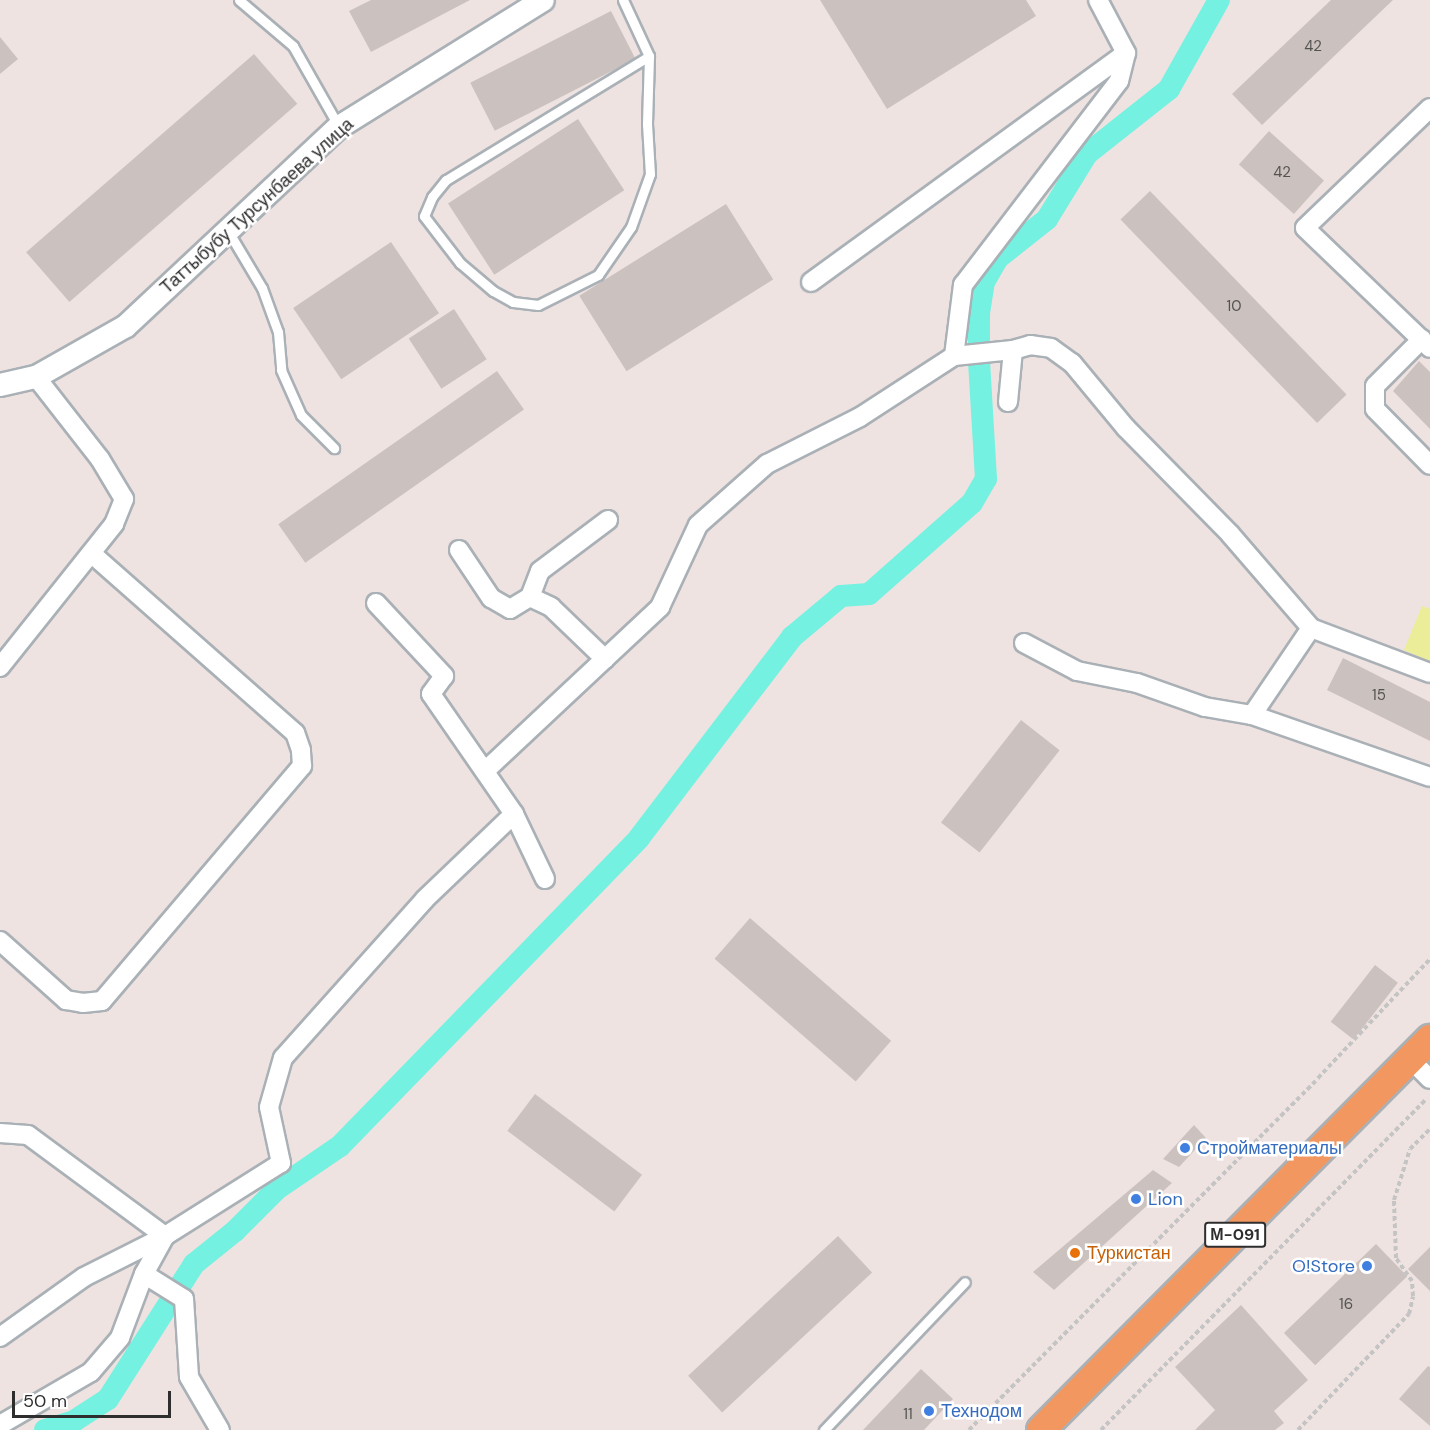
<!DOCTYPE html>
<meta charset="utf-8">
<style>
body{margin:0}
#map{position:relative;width:1430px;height:1430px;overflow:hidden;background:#efe3e1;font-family:"DM Sans",sans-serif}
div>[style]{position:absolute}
.pitch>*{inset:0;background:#ebed99}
.canal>*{height:22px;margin:-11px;padding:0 11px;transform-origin:11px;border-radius:11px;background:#74f1e0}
.building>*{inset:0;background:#cbc2bf;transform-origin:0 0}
.path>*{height:4px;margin-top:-2px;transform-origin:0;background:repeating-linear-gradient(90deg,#c4c4c4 0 4.5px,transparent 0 7.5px)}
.roads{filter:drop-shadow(2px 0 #aab1b6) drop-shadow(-2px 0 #aab1b6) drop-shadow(0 2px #aab1b6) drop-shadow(0 -2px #aab1b6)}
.service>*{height:9px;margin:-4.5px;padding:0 4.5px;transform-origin:4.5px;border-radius:4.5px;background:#fff}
.minor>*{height:18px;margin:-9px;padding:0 9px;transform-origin:9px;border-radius:9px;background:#fff}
.tertiary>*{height:22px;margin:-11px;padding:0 11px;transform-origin:11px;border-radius:11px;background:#fff}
.primary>*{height:28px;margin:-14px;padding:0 14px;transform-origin:14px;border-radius:14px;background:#f39761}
.dots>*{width:16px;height:16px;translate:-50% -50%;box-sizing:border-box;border:3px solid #fff;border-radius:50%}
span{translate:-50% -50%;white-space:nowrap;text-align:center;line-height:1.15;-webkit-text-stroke:5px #fff;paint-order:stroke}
.number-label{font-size:15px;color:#555352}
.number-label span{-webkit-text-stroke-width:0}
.shield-label span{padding:2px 4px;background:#fff;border:2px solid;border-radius:4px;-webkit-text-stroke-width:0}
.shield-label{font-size:16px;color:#2e2e2e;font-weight:700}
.street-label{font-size:18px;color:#2e2e2e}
.shop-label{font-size:18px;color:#366cbe}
.left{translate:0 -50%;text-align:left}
.right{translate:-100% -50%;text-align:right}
.food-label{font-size:18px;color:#c56008}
.scale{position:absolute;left:12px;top:1391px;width:159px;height:27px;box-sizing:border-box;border:3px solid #2e2e2e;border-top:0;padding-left:8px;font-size:18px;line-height:21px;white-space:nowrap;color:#2e2e2e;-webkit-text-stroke:4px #fff;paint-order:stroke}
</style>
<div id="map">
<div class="pitch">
<div style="clip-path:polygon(1422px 606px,1430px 609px,1430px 661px,1404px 650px)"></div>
</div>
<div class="canal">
<div style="left:45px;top:1430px;width:30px;rotate:-17deg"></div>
<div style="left:74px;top:1421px;width:40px;rotate:-32.9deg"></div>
<div style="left:108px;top:1399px;width:160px;rotate:-57.5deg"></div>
<div style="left:194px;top:1264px;width:53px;rotate:-38.8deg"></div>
<div style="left:235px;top:1231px;width:59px;rotate:-45deg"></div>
<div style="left:277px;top:1189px;width:76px;rotate:-34.3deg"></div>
<div style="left:340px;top:1146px;width:429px;rotate:-45.8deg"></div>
<div style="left:639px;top:838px;width:253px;rotate:-52.7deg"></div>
<div style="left:792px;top:637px;width:64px;rotate:-39.9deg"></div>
<div style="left:841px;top:596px;width:28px;rotate:-4deg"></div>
<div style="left:869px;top:594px;width:137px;rotate:-41.5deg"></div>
<div style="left:972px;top:503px;width:28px;rotate:-60deg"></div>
<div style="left:986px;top:479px;width:119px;rotate:-93.4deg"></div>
<div style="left:979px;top:360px;width:47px;rotate:-90deg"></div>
<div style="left:979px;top:313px;width:31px;rotate:-81deg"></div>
<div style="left:984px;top:282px;width:28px;rotate:-60deg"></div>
<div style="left:998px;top:258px;width:63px;rotate:-38.5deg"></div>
<div style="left:1047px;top:219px;width:76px;rotate:-58.4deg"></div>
<div style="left:1087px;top:154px;width:105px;rotate:-38.4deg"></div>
<div style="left:1169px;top:89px;width:102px;rotate:-60.7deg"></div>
</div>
<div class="building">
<div style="clip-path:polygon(371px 0,470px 0,371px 52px,349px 11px)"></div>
<div style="clip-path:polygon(820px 0,1026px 0,1036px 16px,887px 109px)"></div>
<div style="clip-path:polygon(1331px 0,1393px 0,1262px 125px,1232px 94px)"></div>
<div style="left:611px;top:11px;width:54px;height:158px;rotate:63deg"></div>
<div style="clip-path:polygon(0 37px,18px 59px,0 74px)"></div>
<div style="left:254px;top:54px;width:66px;height:302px;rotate:49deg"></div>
<div style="left:578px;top:119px;width:85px;height:155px;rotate:57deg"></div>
<div style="left:1269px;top:131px;width:74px;height:45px;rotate:42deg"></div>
<div style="left:1150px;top:191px;width:283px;height:41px;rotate:46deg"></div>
<div style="left:726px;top:204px;width:89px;height:173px;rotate:58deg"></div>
<div style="left:391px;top:242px;width:86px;height:118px;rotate:56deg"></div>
<div style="left:454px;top:309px;width:60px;height:54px;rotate:57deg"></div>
<div style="clip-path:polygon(1419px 361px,1430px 372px,1430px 429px,1393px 391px)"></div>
<div style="left:497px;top:371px;width:47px;height:267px;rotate:55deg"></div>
<div style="clip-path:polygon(1343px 658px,1430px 702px,1430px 741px,1327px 690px)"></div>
<div style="left:1021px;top:720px;width:49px;height:130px;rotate:38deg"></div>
<div style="left:750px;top:918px;width:187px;height:54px;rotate:41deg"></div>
<div style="left:1375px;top:965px;width:29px;height:72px;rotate:38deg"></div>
<div style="left:535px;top:1094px;width:134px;height:46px;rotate:37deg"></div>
<div style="clip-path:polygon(1194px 1125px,1206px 1138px,1179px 1167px,1163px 1159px)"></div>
<div style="clip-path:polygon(1153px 1170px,1172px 1183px,1054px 1290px,1033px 1272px)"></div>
<div style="left:838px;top:1236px;width:50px;height:205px;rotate:47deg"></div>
<div style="left:1376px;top:1244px;width:45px;height:128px;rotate:46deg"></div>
<div style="clip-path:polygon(1430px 1247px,1430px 1291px,1408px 1269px)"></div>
<div style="clip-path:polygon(1241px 1305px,1308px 1380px,1274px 1411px,1284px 1423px,1275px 1430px,1195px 1430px,1215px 1410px,1175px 1367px)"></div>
<div style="clip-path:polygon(1428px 1366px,1430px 1367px,1430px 1426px,1399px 1399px)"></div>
<div style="clip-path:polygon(921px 1369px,953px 1399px,924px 1430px,863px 1430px)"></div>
</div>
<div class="path">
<div style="left:969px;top:1430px;width:496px;rotate:-45.2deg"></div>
<div style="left:1318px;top:1078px;width:163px;rotate:-46.7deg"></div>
<div style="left:1101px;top:1430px;width:465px;rotate:-45.5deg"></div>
<div style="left:1298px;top:1430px;width:161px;rotate:-46.3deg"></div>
<div style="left:1409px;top:1314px;width:18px;rotate:-77deg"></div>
<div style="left:1413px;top:1296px;width:15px;rotate:-94deg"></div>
<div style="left:1412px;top:1281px;width:28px;rotate:-125deg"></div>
<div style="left:1396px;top:1258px;width:58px;rotate:-92deg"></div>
<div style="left:1394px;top:1200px;width:53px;rotate:-72.6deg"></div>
<div style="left:1410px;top:1149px;width:28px;rotate:-45deg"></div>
</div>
<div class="roads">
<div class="service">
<div style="left:239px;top:0;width:71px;rotate:40.4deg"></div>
<div style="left:293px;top:46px;width:93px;rotate:60.4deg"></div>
<div style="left:623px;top:0;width:62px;rotate:65.1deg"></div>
<div style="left:649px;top:56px;width:68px;rotate:91.7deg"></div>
<div style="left:647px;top:124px;width:50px;rotate:86.6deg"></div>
<div style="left:650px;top:174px;width:56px;rotate:109.7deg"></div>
<div style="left:631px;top:227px;width:58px;rotate:124.5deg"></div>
<div style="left:598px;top:275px;width:67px;rotate:153.4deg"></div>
<div style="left:538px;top:305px;width:25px;rotate:-173deg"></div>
<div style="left:513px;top:302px;width:23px;rotate:-151deg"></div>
<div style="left:493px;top:291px;width:43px;rotate:-139.7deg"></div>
<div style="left:460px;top:263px;width:59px;rotate:-127.5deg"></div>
<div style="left:424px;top:216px;width:21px;rotate:-67deg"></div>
<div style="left:432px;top:197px;width:22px;rotate:-51deg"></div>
<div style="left:446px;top:180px;width:238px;rotate:-31.4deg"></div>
<div style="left:228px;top:231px;width:66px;rotate:59.2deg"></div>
<div style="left:262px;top:288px;width:47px;rotate:70deg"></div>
<div style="left:278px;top:332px;width:38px;rotate:85deg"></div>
<div style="left:281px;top:370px;width:49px;rotate:66deg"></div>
<div style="left:301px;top:415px;width:47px;rotate:45deg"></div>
<div style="left:824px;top:1430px;width:204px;rotate:-46.4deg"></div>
</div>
<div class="minor">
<div style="left:1430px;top:108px;width:173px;rotate:136.2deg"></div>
<div style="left:1305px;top:228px;width:173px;rotate:43.8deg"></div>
<div style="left:811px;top:282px;width:389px;rotate:-36deg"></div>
<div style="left:1126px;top:53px;width:60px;rotate:-117.8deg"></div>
<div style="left:1422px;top:339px;width:66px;rotate:135deg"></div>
<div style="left:1375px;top:386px;width:23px;rotate:90deg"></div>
<div style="left:1375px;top:409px;width:78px;rotate:45.5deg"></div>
<div style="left:954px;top:356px;width:72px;rotate:-82.8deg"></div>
<div style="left:963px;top:285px;width:257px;rotate:-52.6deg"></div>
<div style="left:1119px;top:81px;width:29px;rotate:-76deg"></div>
<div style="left:1008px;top:402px;width:52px;rotate:-84.5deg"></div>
<div style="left:1013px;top:350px;width:18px;rotate:-16deg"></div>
<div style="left:1030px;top:345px;width:21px;rotate:8deg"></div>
<div style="left:1051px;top:348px;width:26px;rotate:36deg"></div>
<div style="left:1072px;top:363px;width:85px;rotate:50.3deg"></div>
<div style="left:1126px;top:428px;width:148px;rotate:45.5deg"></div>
<div style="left:1230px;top:534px;width:124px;rotate:49.2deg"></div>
<div style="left:1311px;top:628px;width:105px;rotate:124.1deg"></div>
<div style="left:459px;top:550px;width:58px;rotate:56.3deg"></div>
<div style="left:491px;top:598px;width:22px;rotate:30deg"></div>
<div style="left:510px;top:609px;width:23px;rotate:-31deg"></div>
<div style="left:530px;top:597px;width:23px;rotate:25deg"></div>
<div style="left:551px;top:607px;width:75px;rotate:43.9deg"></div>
<div style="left:530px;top:597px;width:28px;rotate:-69deg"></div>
<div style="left:540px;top:571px;width:85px;rotate:-36.9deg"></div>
<div style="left:376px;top:603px;width:100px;rotate:47deg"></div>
<div style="left:444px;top:676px;width:22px;rotate:126deg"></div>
<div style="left:431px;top:694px;width:146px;rotate:55.3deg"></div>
<div style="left:514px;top:814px;width:72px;rotate:64.5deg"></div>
<div style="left:1311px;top:628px;width:127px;rotate:20.7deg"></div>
<div style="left:1024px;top:643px;width:60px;rotate:27.8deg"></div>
<div style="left:1077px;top:671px;width:61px;rotate:11.3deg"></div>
<div style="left:1137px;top:683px;width:72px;rotate:19.4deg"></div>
<div style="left:1205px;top:707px;width:48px;rotate:9.7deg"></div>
<div style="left:1252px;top:715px;width:188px;rotate:19.2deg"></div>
<div style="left:0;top:667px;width:183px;rotate:-51.4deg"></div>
<div style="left:114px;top:524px;width:27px;rotate:-68deg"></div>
<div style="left:124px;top:499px;width:47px;rotate:-121deg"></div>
<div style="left:100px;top:459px;width:104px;rotate:-128deg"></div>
<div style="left:485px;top:771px;width:240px;rotate:-43.1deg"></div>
<div style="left:660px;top:607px;width:90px;rotate:-65.1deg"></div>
<div style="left:698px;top:525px;width:92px;rotate:-41.5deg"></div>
<div style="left:767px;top:464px;width:104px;rotate:-26.8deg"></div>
<div style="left:860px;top:417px;width:112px;rotate:-33deg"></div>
<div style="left:954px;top:356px;width:59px;rotate:-5.8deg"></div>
<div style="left:0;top:941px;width:89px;rotate:41.8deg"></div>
<div style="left:66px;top:1000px;width:17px;rotate:10deg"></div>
<div style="left:83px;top:1003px;width:19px;rotate:-6deg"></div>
<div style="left:102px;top:1001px;width:309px;rotate:-49.6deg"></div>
<div style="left:302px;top:766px;width:16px;rotate:-94deg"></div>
<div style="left:301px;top:750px;width:18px;rotate:-109deg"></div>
<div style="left:295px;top:733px;width:272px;rotate:-138.6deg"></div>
<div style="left:1410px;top:1059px;width:28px;rotate:45deg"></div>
<div style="left:0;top:1133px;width:28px;rotate:4deg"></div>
<div style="left:28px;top:1135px;width:170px;rotate:36.4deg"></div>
<div style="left:165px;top:1236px;width:43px;rotate:118.9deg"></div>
<div style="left:144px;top:1274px;width:68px;rotate:110.6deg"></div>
<div style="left:120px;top:1338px;width:45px;rotate:130.5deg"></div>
<div style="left:91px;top:1372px;width:105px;rotate:149.8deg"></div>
<div style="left:144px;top:1274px;width:47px;rotate:32deg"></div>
<div style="left:184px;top:1299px;width:78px;rotate:86.3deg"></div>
<div style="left:189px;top:1377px;width:61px;rotate:59.7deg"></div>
<div style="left:0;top:1337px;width:103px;rotate:-35.5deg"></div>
<div style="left:84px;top:1277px;width:91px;rotate:-26.8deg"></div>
<div style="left:165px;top:1236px;width:137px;rotate:-32.2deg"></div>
<div style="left:281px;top:1163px;width:57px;rotate:-102.1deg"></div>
<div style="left:269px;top:1107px;width:51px;rotate:-74.1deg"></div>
<div style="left:283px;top:1058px;width:213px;rotate:-48.2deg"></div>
<div style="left:425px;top:899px;width:123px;rotate:-43.7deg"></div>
</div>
<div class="tertiary">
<div style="left:0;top:385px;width:37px;rotate:-13deg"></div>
<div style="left:36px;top:377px;width:103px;rotate:-29.5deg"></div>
<div style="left:126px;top:326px;width:291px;rotate:-43.1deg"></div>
<div style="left:339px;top:127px;width:240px;rotate:-31.9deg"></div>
</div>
<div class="primary">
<div style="left:1041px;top:1430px;width:552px;rotate:-45.15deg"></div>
</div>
</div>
<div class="dots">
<div style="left:1185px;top:1148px;background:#3f7fe0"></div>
<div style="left:1136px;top:1199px;background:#3f7fe0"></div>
<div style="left:1075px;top:1253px;background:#e8710a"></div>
<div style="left:1367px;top:1266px;background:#3f7fe0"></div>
<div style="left:929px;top:1411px;background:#3f7fe0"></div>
</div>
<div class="number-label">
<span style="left:1313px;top:47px">42</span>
<span style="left:1282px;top:173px">42</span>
<span style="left:1234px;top:307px">10</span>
<span style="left:1379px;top:696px">15</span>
<span style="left:1346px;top:1305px">16</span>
<span style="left:908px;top:1415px">11</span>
</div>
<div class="shield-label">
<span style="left:1235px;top:1235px">М-091</span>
</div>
<div class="street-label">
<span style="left:257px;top:206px;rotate:-42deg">Таттыбубу Турсунбаева улица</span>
</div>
<div class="shop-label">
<span class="left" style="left:1197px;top:1148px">Стройматериалы</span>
<span class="left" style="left:1148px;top:1199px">Lion</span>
<span class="right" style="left:1355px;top:1266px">O!Store</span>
<span class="left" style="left:941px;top:1411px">Технодом</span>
</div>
<div class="food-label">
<span class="left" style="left:1087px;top:1253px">Туркистан</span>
</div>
<div class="scale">50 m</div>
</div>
